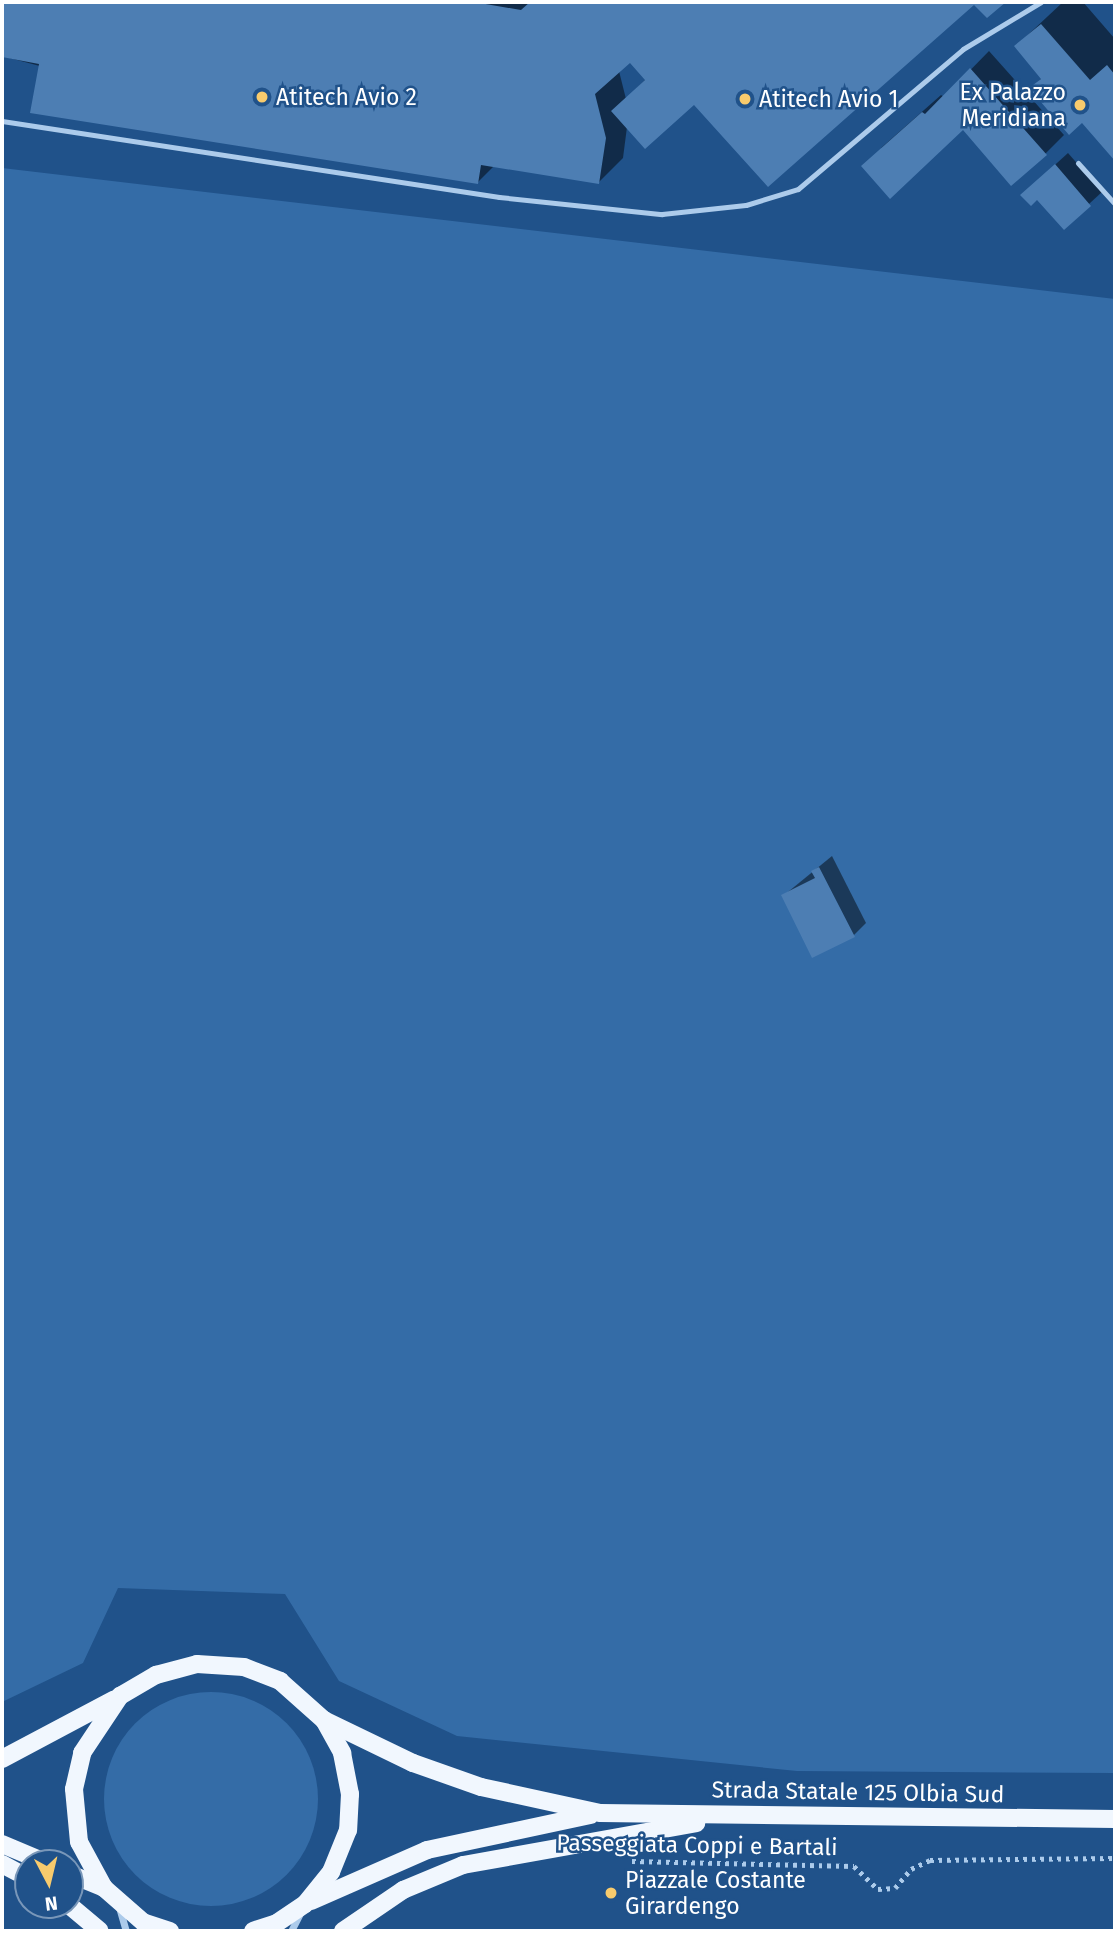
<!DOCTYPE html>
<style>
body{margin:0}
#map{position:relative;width:1117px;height:1933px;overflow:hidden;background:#20528a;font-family:"Fira Sans",sans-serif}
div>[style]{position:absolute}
.green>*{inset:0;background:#346ca7}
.round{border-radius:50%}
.shadow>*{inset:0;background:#0007}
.building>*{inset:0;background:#4d7eb3}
.path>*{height:4.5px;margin-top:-2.25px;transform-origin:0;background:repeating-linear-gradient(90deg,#accbeb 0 3.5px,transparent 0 8.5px)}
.service>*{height:5px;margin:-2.5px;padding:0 2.5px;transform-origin:2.5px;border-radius:2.5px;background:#accbeb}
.minor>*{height:7px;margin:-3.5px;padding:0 3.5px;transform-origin:3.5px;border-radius:3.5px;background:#accbeb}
.primary>*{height:18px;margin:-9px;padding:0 9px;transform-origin:9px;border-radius:9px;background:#f1f7fe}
.dots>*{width:19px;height:19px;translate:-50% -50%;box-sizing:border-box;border:4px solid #20528a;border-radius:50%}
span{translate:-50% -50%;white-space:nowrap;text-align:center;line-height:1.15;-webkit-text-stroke:5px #20528a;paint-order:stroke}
.poi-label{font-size:23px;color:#fff}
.right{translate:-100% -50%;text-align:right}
.left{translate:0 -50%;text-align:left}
.street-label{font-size:23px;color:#fff}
.frame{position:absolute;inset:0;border:4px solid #fff;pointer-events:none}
.north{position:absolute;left:14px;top:1849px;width:70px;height:70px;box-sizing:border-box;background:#20528a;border:2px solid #7997b9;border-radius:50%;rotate:173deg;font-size:19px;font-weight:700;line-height:28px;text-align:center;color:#fff}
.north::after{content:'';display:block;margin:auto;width:24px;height:32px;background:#f8cb6d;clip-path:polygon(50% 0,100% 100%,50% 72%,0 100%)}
</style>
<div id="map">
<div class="green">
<div style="clip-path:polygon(2px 168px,1115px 299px,1115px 1773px,797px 1771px,457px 1736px,339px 1681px,285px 1594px,118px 1588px,83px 1663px,2px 1702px)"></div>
<div class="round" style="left:104px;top:1692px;width:214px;height:214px"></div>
</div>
<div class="shadow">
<div style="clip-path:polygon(evenodd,2px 2px,1003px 2px,987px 16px,974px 2px,627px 127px,623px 158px,599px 182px,494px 166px,478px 182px,2px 56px,2px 2px,630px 61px,646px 79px,626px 99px,619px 71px,630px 61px)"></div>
<div style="clip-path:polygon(1063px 2px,1083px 2px,1115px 39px,1115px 158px,1082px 120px,1031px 88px,1042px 78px,1016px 46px)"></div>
<div style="clip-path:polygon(989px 51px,1064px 135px,1046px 153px,1011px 183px,963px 128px,881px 148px,941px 95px,944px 97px)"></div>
<div style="clip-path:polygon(1068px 153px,1102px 192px,1064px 227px,1035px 183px)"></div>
<div style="clip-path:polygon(832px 856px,866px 923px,854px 935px,783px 896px)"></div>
</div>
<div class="building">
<div style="clip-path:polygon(2px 2px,474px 2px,521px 10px,530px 2px,1006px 2px,987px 18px,974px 5px,768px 187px,694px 105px,645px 149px,611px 111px,645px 80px,630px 63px,595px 94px,606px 138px,599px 184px,481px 165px,478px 184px,30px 113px,39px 64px,2px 57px)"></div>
<div style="clip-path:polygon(1041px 24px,1090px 80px,1107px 65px,1115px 75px,1115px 161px,1082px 123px,1069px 135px,1029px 88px,1041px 79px,1014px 46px)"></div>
<div style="clip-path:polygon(970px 68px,1047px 155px,1011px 186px,963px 130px,890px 199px,861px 166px,922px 112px,925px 114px)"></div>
<div style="clip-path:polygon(1055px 164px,1091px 206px,1064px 230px,1037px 200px,1031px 206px,1020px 195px)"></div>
<div style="clip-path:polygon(819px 867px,855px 937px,812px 958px,781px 895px,815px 878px,811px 871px)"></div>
</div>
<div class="path">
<div style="left:632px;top:1861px;width:222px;rotate:1.3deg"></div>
<div style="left:854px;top:1866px;width:33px;rotate:44deg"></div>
<div style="left:878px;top:1889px;width:17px;rotate:-3deg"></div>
<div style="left:895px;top:1888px;width:25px;rotate:-50deg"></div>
<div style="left:911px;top:1869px;width:21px;rotate:-25deg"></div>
<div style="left:930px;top:1860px;width:185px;rotate:-0.6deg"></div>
</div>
<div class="service">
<div style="left:2px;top:121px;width:503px;rotate:8.69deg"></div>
<div style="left:499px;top:197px;width:164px;rotate:6deg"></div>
<div style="left:662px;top:214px;width:84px;rotate:-6.1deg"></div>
<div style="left:746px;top:205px;width:54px;rotate:-17.1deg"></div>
<div style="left:798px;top:189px;width:216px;rotate:-40.3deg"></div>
<div style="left:963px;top:49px;width:91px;rotate:-31.1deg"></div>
<div style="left:1078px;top:163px;width:55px;rotate:47.9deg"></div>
</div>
<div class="minor">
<div style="left:119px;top:1907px;width:25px;rotate:74deg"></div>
<div style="left:291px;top:1931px;width:20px;rotate:-63deg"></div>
</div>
<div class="primary">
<div style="left:324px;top:1720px;width:99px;rotate:25.8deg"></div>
<div style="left:413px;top:1763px;width:72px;rotate:19.4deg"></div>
<div style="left:481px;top:1787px;width:122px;rotate:12.3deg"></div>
<div style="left:600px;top:1813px;width:515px;rotate:0.67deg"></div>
<div style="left:2px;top:1759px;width:126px;rotate:-28deg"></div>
<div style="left:2px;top:1844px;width:49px;rotate:22.9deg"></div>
<div style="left:2px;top:1864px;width:30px;rotate:28deg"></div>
<div style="left:70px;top:1874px;width:37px;rotate:22deg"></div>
<div style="left:311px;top:1901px;width:127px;rotate:-23.7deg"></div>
<div style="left:427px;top:1850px;width:167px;rotate:-12.1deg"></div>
<div style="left:69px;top:1905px;width:40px;rotate:40deg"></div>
<div style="left:170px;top:1931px;width:28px;rotate:-162deg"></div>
<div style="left:143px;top:1922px;width:52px;rotate:-138.9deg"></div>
<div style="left:104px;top:1888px;width:52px;rotate:-118.5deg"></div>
<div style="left:79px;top:1842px;width:53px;rotate:-95.4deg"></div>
<div style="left:74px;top:1789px;width:37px;rotate:-77deg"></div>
<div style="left:82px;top:1753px;width:69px;rotate:-56.3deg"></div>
<div style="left:120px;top:1696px;width:42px;rotate:-30.3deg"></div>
<div style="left:156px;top:1675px;width:42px;rotate:-15deg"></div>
<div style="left:197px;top:1664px;width:47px;rotate:3.7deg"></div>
<div style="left:244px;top:1667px;width:39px;rotate:21deg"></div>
<div style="left:280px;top:1681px;width:59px;rotate:41.6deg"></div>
<div style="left:324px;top:1720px;width:38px;rotate:61deg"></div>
<div style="left:342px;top:1753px;width:42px;rotate:79deg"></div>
<div style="left:350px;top:1794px;width:36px;rotate:93deg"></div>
<div style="left:348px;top:1830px;width:45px;rotate:112deg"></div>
<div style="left:331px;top:1872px;width:41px;rotate:129.1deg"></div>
<div style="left:305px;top:1904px;width:34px;rotate:146deg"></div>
<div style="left:277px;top:1923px;width:25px;rotate:162deg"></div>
<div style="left:343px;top:1931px;width:73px;rotate:-34.3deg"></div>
<div style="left:403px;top:1890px;width:65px;rotate:-22.6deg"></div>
<div style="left:463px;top:1865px;width:237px;rotate:-10.2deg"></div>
</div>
<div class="dots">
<div style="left:262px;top:97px;background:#f8cb6d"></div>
<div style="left:745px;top:99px;background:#f8cb6d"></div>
<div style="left:1080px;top:105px;background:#f8cb6d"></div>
<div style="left:611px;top:1893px;background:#f8cb6d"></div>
</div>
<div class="poi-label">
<span class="right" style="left:1066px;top:105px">Ex Palazzo<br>Meridiana</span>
<span class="left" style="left:276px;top:97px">Atitech Avio 2</span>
<span class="left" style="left:759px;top:99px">Atitech Avio 1</span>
<span class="left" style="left:625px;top:1893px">Piazzale Costante<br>Girardengo</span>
</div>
<div class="street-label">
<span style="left:858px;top:1792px;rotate:1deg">Strada Statale 125 Olbia Sud</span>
<span style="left:697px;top:1845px;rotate:1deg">Passeggiata Coppi e Bartali</span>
</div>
<div class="frame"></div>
<div class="north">N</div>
</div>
